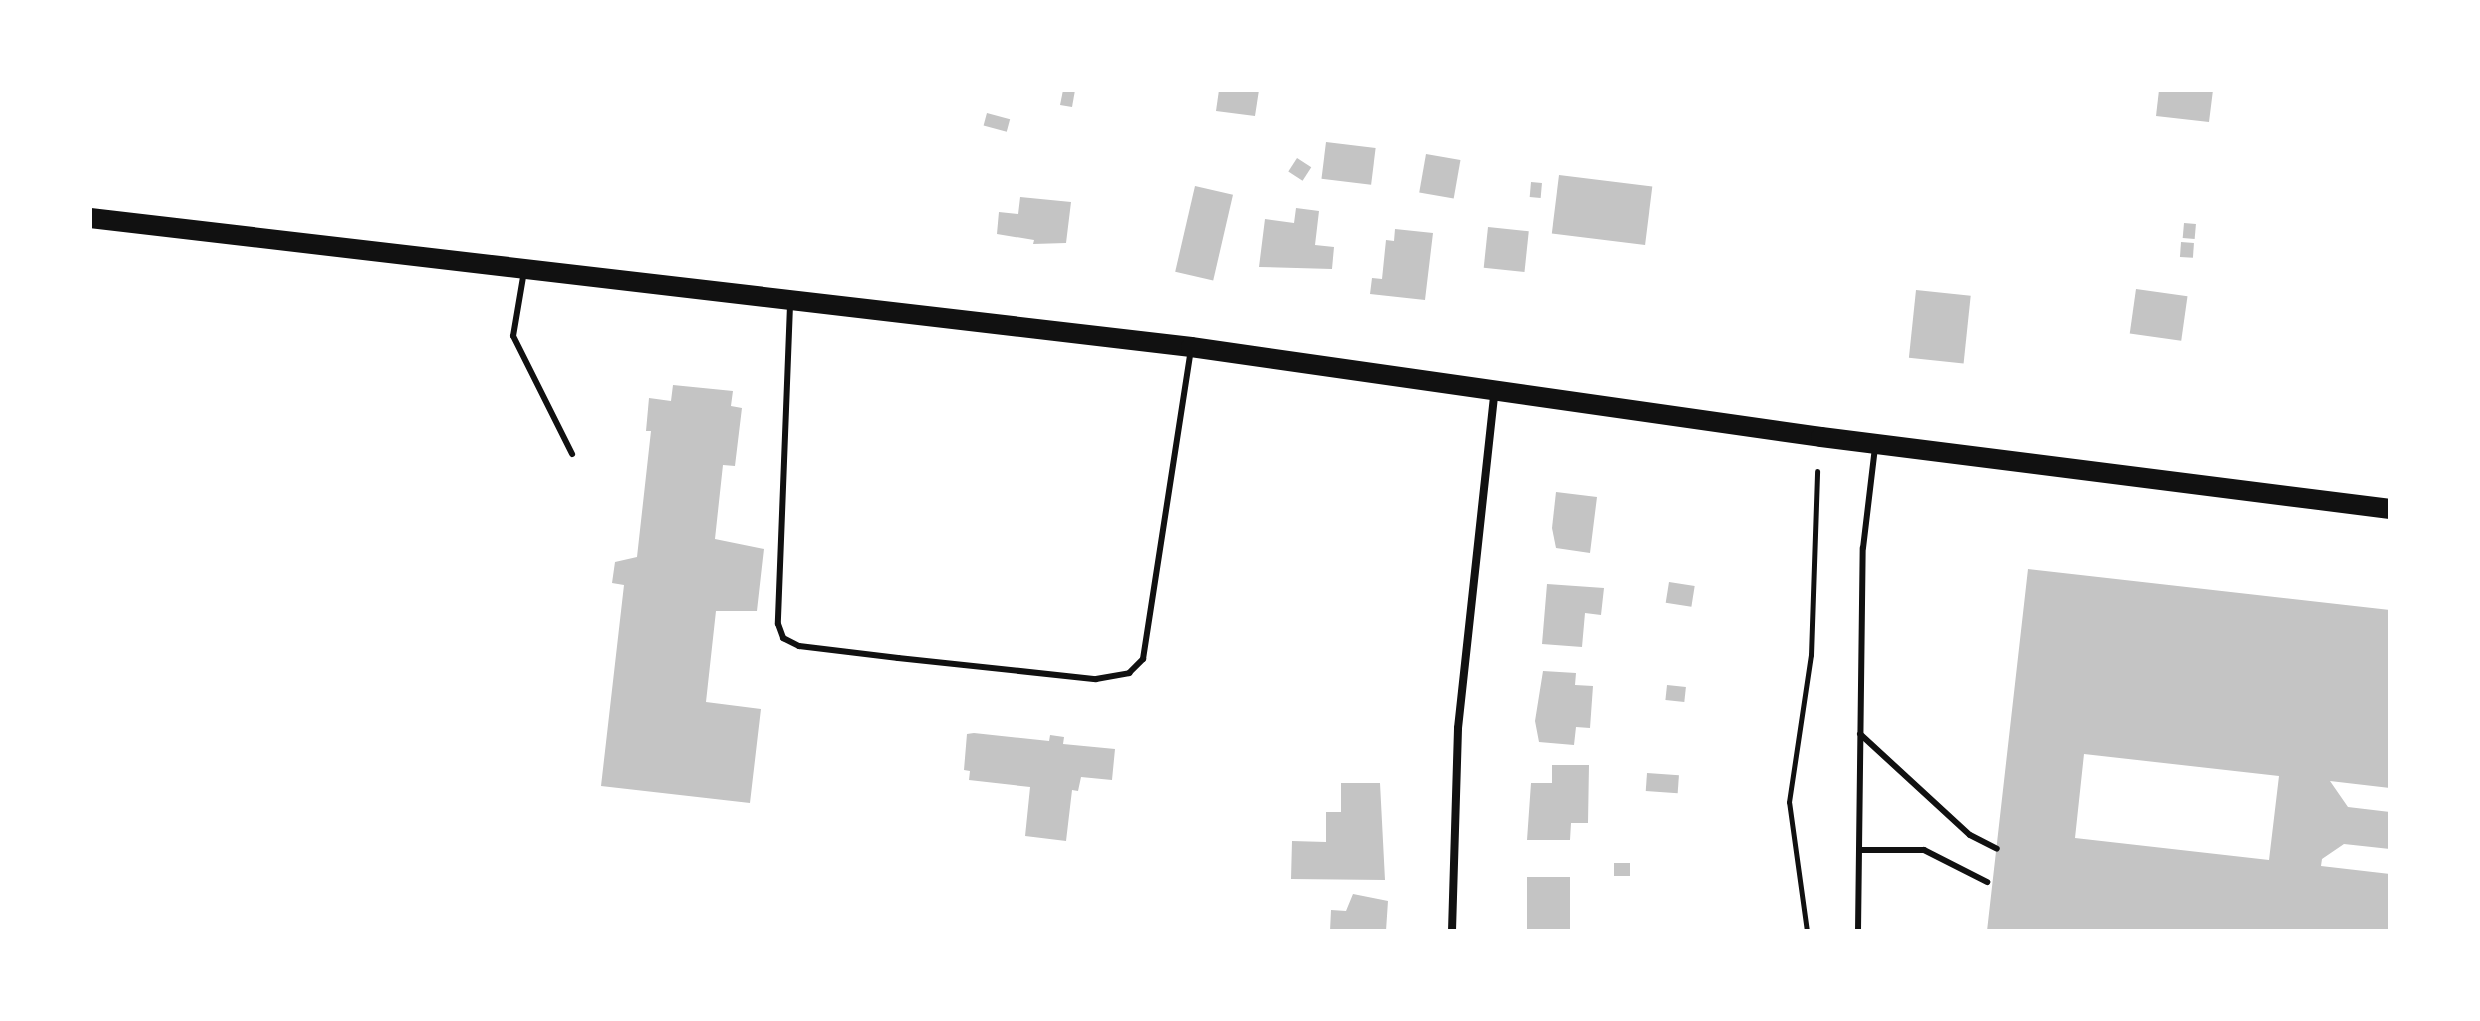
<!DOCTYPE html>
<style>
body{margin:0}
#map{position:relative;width:2480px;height:1021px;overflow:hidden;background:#fff;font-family:"DM Sans",sans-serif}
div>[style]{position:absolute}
.building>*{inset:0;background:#c4c4c4;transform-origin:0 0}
.path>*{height:5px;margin:-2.5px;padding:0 2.5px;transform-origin:2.5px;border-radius:2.5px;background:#111}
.service>*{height:6px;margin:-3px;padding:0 3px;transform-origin:3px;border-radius:3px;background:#111}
.minor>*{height:8px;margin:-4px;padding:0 4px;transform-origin:4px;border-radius:4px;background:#111}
.primary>*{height:20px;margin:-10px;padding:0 10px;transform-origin:10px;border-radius:10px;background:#111}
span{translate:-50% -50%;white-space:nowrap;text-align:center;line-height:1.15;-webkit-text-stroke:8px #fff;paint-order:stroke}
.frame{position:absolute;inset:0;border:92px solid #fff;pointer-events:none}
</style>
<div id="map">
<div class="building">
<div style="clip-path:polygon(1063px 90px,1075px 90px,1072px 107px,1060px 105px)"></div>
<div style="clip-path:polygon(1219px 90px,1259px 90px,1255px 116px,1216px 111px)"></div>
<div style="clip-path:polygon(2159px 90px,2213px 90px,2209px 122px,2156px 116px)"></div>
<div style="left:987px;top:113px;width:24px;height:13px;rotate:15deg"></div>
<div style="left:1326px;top:142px;width:50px;height:37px;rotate:7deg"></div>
<div style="left:1426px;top:154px;width:35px;height:39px;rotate:10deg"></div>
<div style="left:1297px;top:158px;width:17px;height:16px;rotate:33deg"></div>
<div style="left:1559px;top:175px;width:94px;height:59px;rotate:7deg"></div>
<div style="left:1531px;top:182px;width:11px;height:15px;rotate:5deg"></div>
<div style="left:1195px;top:186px;width:39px;height:88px;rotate:13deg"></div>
<div style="clip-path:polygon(1020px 197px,1071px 202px,1066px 243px,1033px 244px,1034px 240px,997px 234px,999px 212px,1018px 214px)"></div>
<div style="clip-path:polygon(1296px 208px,1319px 211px,1315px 245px,1334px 247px,1332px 269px,1259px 267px,1265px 219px,1294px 223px)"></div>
<div style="left:2184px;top:223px;width:12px;height:15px;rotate:5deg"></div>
<div style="left:1488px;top:227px;width:41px;height:41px;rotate:6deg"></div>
<div style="clip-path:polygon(1395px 229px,1433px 233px,1425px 300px,1370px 294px,1372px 278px,1382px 279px,1386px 240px,1394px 241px)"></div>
<div style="left:2181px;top:242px;width:13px;height:15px;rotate:4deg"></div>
<div style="left:2136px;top:289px;width:52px;height:45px;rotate:8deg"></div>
<div style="left:1916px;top:290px;width:55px;height:68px;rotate:6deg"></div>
<div style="clip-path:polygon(673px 385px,733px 391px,731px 406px,742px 408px,735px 466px,723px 465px,715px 539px,764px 549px,757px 611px,716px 611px,706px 702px,761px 709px,750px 803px,601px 786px,624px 585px,612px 583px,615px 562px,637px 557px,651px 431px,646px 431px,649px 398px,671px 401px)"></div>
<div style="clip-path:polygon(1556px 492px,1597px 497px,1590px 553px,1556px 548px,1552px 528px)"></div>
<div style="clip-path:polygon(evenodd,2028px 569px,2390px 610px,2390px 788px,2330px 781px,2348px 807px,2390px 812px,2390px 849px,2344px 844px,2322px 859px,2321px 866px,2390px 874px,2390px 931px,1987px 931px,2028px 569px,2084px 754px,2279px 776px,2269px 860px,2075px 838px,2084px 754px)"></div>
<div style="left:1669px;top:582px;width:26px;height:21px;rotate:9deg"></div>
<div style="clip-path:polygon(1547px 584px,1604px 588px,1601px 615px,1585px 613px,1582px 647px,1542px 644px)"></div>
<div style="clip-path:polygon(1543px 671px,1576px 673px,1575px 685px,1593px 686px,1590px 728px,1576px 727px,1574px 745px,1539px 742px,1535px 721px)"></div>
<div style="left:1667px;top:685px;width:19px;height:15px;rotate:6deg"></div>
<div style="clip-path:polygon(974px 733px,1049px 741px,1050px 735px,1064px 737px,1063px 744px,1115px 749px,1112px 780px,1081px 777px,1078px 791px,1072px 790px,1066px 841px,1025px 836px,1030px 787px,969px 780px,970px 771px,964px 770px,967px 734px)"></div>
<div style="clip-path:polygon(1552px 765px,1589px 765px,1588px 823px,1571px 823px,1570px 840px,1527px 840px,1531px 783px,1552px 783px)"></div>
<div style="left:1647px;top:773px;width:32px;height:18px;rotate:4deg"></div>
<div style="clip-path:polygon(1341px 783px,1380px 783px,1385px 880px,1291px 879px,1292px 841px,1326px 842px,1326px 812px,1341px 812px)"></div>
<div style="left:1614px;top:863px;width:16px;height:13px"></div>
<div style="left:1527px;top:877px;width:43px;height:54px"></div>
<div style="clip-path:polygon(1353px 894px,1388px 901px,1386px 931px,1330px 931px,1331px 910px,1346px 911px)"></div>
</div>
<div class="path">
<div style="left:1807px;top:931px;width:130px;rotate:-97.9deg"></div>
<div style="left:1789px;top:802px;width:149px;rotate:-81.5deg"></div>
<div style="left:1811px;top:655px;width:184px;rotate:-88.1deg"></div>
</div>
<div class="service">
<div style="left:524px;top:271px;width:66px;rotate:99.6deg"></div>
<div style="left:513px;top:336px;width:132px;rotate:63.4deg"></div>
<div style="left:790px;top:305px;width:319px;rotate:92.2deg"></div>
<div style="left:778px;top:624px;width:15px;rotate:70deg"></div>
<div style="left:783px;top:638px;width:18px;rotate:27deg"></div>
<div style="left:799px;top:646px;width:100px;rotate:6.9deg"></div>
<div style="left:898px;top:658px;width:199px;rotate:6.1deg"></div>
<div style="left:1096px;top:679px;width:34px;rotate:-10deg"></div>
<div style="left:1129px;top:673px;width:20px;rotate:-45deg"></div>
<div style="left:1143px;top:659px;width:313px;rotate:-81.2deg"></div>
<div style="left:1860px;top:734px;width:149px;rotate:42.6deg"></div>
<div style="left:1970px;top:835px;width:30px;rotate:27deg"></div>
<div style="left:1859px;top:850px;width:65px"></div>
<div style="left:1924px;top:850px;width:71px;rotate:26.9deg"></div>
<div style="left:1858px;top:931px;width:383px;rotate:-89.3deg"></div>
<div style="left:1863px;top:548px;width:102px;rotate:-83.2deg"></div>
</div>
<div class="minor">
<div style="left:1452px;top:931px;width:203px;rotate:-88.3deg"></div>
<div style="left:1458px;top:728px;width:340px;rotate:-83.8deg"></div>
</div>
<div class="primary">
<div style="left:90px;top:218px;width:1109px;rotate:6.68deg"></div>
<div style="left:1191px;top:347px;width:636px;rotate:8.13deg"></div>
<div style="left:1821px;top:437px;width:574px;rotate:7.21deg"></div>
</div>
<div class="frame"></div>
</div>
